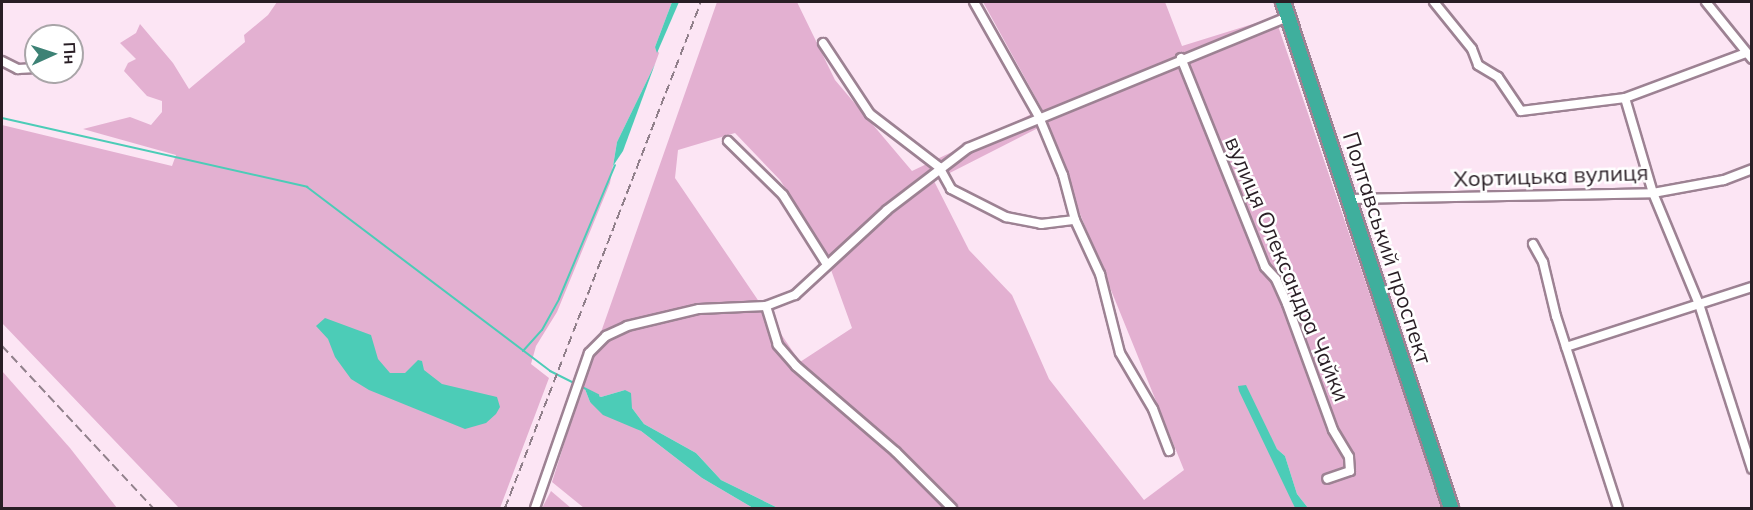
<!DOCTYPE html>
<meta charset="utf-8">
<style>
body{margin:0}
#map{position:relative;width:1753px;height:510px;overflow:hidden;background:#fce5f4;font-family:Mulish,sans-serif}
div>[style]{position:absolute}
.green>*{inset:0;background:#e3b0d1}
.water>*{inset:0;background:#4cccb7}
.stream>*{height:2px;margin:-1px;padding:0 1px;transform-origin:1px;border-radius:1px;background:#4cccb7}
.roads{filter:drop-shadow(2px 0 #9d8293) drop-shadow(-2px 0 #9d8293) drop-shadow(0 2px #9d8293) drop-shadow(0 -2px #9d8293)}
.street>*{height:8px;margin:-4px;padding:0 4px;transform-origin:4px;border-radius:4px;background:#fff}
.highway>*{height:14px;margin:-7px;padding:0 7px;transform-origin:7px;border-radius:7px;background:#3faf9d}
.rail>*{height:2px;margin-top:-1px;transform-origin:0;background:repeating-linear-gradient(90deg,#91808b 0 9px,transparent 0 13.5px)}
span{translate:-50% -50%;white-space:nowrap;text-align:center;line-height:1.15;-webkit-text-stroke:5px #fff;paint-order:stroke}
.street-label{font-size:22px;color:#291e25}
.frame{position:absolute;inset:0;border:3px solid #291e25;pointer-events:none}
.north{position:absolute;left:24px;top:24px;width:60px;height:60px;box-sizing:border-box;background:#fff;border:2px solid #a9a5a8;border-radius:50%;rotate:87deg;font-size:16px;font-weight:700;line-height:24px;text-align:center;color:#291e25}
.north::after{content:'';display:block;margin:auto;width:21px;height:27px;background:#3d8275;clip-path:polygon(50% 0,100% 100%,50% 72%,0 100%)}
</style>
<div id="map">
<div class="green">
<div style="clip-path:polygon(277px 2px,672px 2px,655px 47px,659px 53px,655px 64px,617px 142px,610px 183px,557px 312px,536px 346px,531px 364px,549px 378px,500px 508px,179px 508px,2px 323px,2px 125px,172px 166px,176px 155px,83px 129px,130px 117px,151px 125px,162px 112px,162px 101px,147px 96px,124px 71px,128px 63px,136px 59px,120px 43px,136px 33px,140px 24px,173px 63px,189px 89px,245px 42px,244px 35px,268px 15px)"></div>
<div style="clip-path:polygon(evenodd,717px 2px,797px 2px,835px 80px,912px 171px,1042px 109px,983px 2px,1165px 2px,1182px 46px,1275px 17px,1443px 508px,1308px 508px,1297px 494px,1285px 456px,1277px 449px,1265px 426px,1295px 508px,778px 508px,721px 480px,696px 453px,644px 424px,632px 408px,625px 390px,601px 397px,585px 389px,590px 402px,641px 431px,702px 478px,753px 508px,584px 508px,552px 482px,587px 372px,717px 2px,1044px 125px,1184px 470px,1144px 500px,1049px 379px,1012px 295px,969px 250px,934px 181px,1044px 125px,717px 2px,735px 133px,780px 180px,822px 245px,852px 328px,800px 362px,675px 178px,678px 150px,735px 133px)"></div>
<div style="clip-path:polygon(2px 371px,70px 448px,117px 508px,2px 508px)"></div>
<div style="clip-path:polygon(551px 491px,571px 508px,542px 508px)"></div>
</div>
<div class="water">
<div style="clip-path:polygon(672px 2px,679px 2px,657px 53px,655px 47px)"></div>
<div style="clip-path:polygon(655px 64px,623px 151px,613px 166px,617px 142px)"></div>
<div style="clip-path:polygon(325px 318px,371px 335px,378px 359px,390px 373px,405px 373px,418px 360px,422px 361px,424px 370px,442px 384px,497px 397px,500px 407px,496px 414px,486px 423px,465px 429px,369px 390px,351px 379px,335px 357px,328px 339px,316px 326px)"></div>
<div style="clip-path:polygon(1246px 385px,1277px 449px,1285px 456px,1297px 494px,1308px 508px,1295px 508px,1239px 391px,1238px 386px)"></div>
<div style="clip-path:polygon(585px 389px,601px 397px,625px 390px,631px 393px,632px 408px,644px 424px,696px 453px,721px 480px,778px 508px,753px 508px,702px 478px,641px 431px,603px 415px,590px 402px)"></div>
</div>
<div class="stream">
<div style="left:2px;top:118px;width:313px;rotate:12.7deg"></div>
<div style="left:307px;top:187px;width:305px;rotate:37.1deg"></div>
<div style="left:550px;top:371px;width:54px;rotate:26.6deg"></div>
<div style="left:523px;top:351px;width:28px;rotate:-48deg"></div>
<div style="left:542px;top:330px;width:35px;rotate:-61deg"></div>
<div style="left:559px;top:299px;width:145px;rotate:-67.3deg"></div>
</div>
<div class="roads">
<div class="street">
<div style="left:974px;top:2px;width:132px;rotate:60.5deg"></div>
<div style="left:1039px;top:117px;width:63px;rotate:67.5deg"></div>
<div style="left:1063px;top:175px;width:47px;rotate:75.1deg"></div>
<div style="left:1075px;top:220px;width:60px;rotate:65.2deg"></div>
<div style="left:1100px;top:274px;width:81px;rotate:75.8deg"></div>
<div style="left:1120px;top:353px;width:65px;rotate:59.5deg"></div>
<div style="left:1153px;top:409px;width:45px;rotate:69.1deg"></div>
<div style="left:1434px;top:2px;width:60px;rotate:51deg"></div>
<div style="left:1472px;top:49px;width:17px;rotate:69deg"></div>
<div style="left:1478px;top:65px;width:23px;rotate:31deg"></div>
<div style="left:1498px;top:77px;width:41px;rotate:55.9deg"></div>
<div style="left:1521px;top:111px;width:105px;rotate:-7.1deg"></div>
<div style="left:1625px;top:98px;width:129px;rotate:-20.4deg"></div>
<div style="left:1706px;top:2px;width:73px;rotate:51.1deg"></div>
<div style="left:823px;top:43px;width:85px;rotate:56.5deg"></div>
<div style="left:870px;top:114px;width:87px;rotate:37.5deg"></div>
<div style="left:939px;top:167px;width:25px;rotate:61deg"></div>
<div style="left:951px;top:189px;width:62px;rotate:27deg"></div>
<div style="left:1006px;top:217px;width:36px;rotate:11deg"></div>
<div style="left:1041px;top:224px;width:34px;rotate:-7deg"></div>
<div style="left:1181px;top:58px;width:225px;rotate:68.1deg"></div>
<div style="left:1265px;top:267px;width:16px;rotate:47deg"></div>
<div style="left:1276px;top:279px;width:27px;rotate:66deg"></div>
<div style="left:1287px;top:304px;width:134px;rotate:69.9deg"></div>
<div style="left:1333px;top:430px;width:31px;rotate:59deg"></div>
<div style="left:1349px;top:457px;width:14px;rotate:86deg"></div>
<div style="left:1350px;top:471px;width:24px;rotate:161deg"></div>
<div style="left:2px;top:61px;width:18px;rotate:27deg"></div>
<div style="left:18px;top:69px;width:18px;rotate:-3deg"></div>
<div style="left:1625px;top:98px;width:99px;rotate:73.6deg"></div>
<div style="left:1653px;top:193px;width:120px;rotate:67.5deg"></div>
<div style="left:1699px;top:304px;width:173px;rotate:72.2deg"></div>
<div style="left:728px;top:141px;width:77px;rotate:44.5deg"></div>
<div style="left:783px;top:195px;width:80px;rotate:57.7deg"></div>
<div style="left:1349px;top:199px;width:304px;rotate:-1.1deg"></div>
<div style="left:1653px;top:193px;width:72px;rotate:-10.4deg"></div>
<div style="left:1724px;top:180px;width:30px;rotate:-21deg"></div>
<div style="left:1533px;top:244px;width:21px;rotate:61deg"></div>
<div style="left:1543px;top:262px;width:56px;rotate:76.5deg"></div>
<div style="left:1556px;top:316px;width:202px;rotate:72.1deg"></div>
<div style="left:1566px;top:347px;width:195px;rotate:-17.9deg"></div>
<div style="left:535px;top:508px;width:164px;rotate:-70.8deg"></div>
<div style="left:589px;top:353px;width:24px;rotate:-45deg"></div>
<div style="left:606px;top:336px;width:23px;rotate:-25deg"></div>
<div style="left:627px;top:326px;width:74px;rotate:-13.3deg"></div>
<div style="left:699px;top:309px;width:67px;rotate:-2.6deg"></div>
<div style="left:952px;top:508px;width:79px;rotate:-135deg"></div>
<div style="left:896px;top:452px;width:132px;rotate:-139.3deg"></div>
<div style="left:796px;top:366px;width:28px;rotate:-131deg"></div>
<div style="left:778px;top:345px;width:41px;rotate:-107.1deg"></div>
<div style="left:766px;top:306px;width:31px;rotate:-21deg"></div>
<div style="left:795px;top:295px;width:125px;rotate:-42.7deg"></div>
<div style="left:887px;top:210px;width:102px;rotate:-37.4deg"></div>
<div style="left:968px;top:148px;width:346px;rotate:-22.3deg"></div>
</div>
<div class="highway">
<div style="left:1283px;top:2px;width:533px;rotate:71.63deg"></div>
</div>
</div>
<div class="rail">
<div style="left:2px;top:346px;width:221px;rotate:47deg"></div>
<div style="left:505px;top:508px;width:543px;rotate:-68.83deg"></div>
</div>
<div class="street-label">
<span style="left:1551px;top:176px;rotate:-2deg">Хортицька вулиця</span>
<span style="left:1387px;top:248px;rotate:72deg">Полтавський проспект</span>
<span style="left:1287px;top:269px;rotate:67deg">вулиця Олександра Чайки</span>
</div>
<div class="frame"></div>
<div class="north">Пн</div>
</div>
